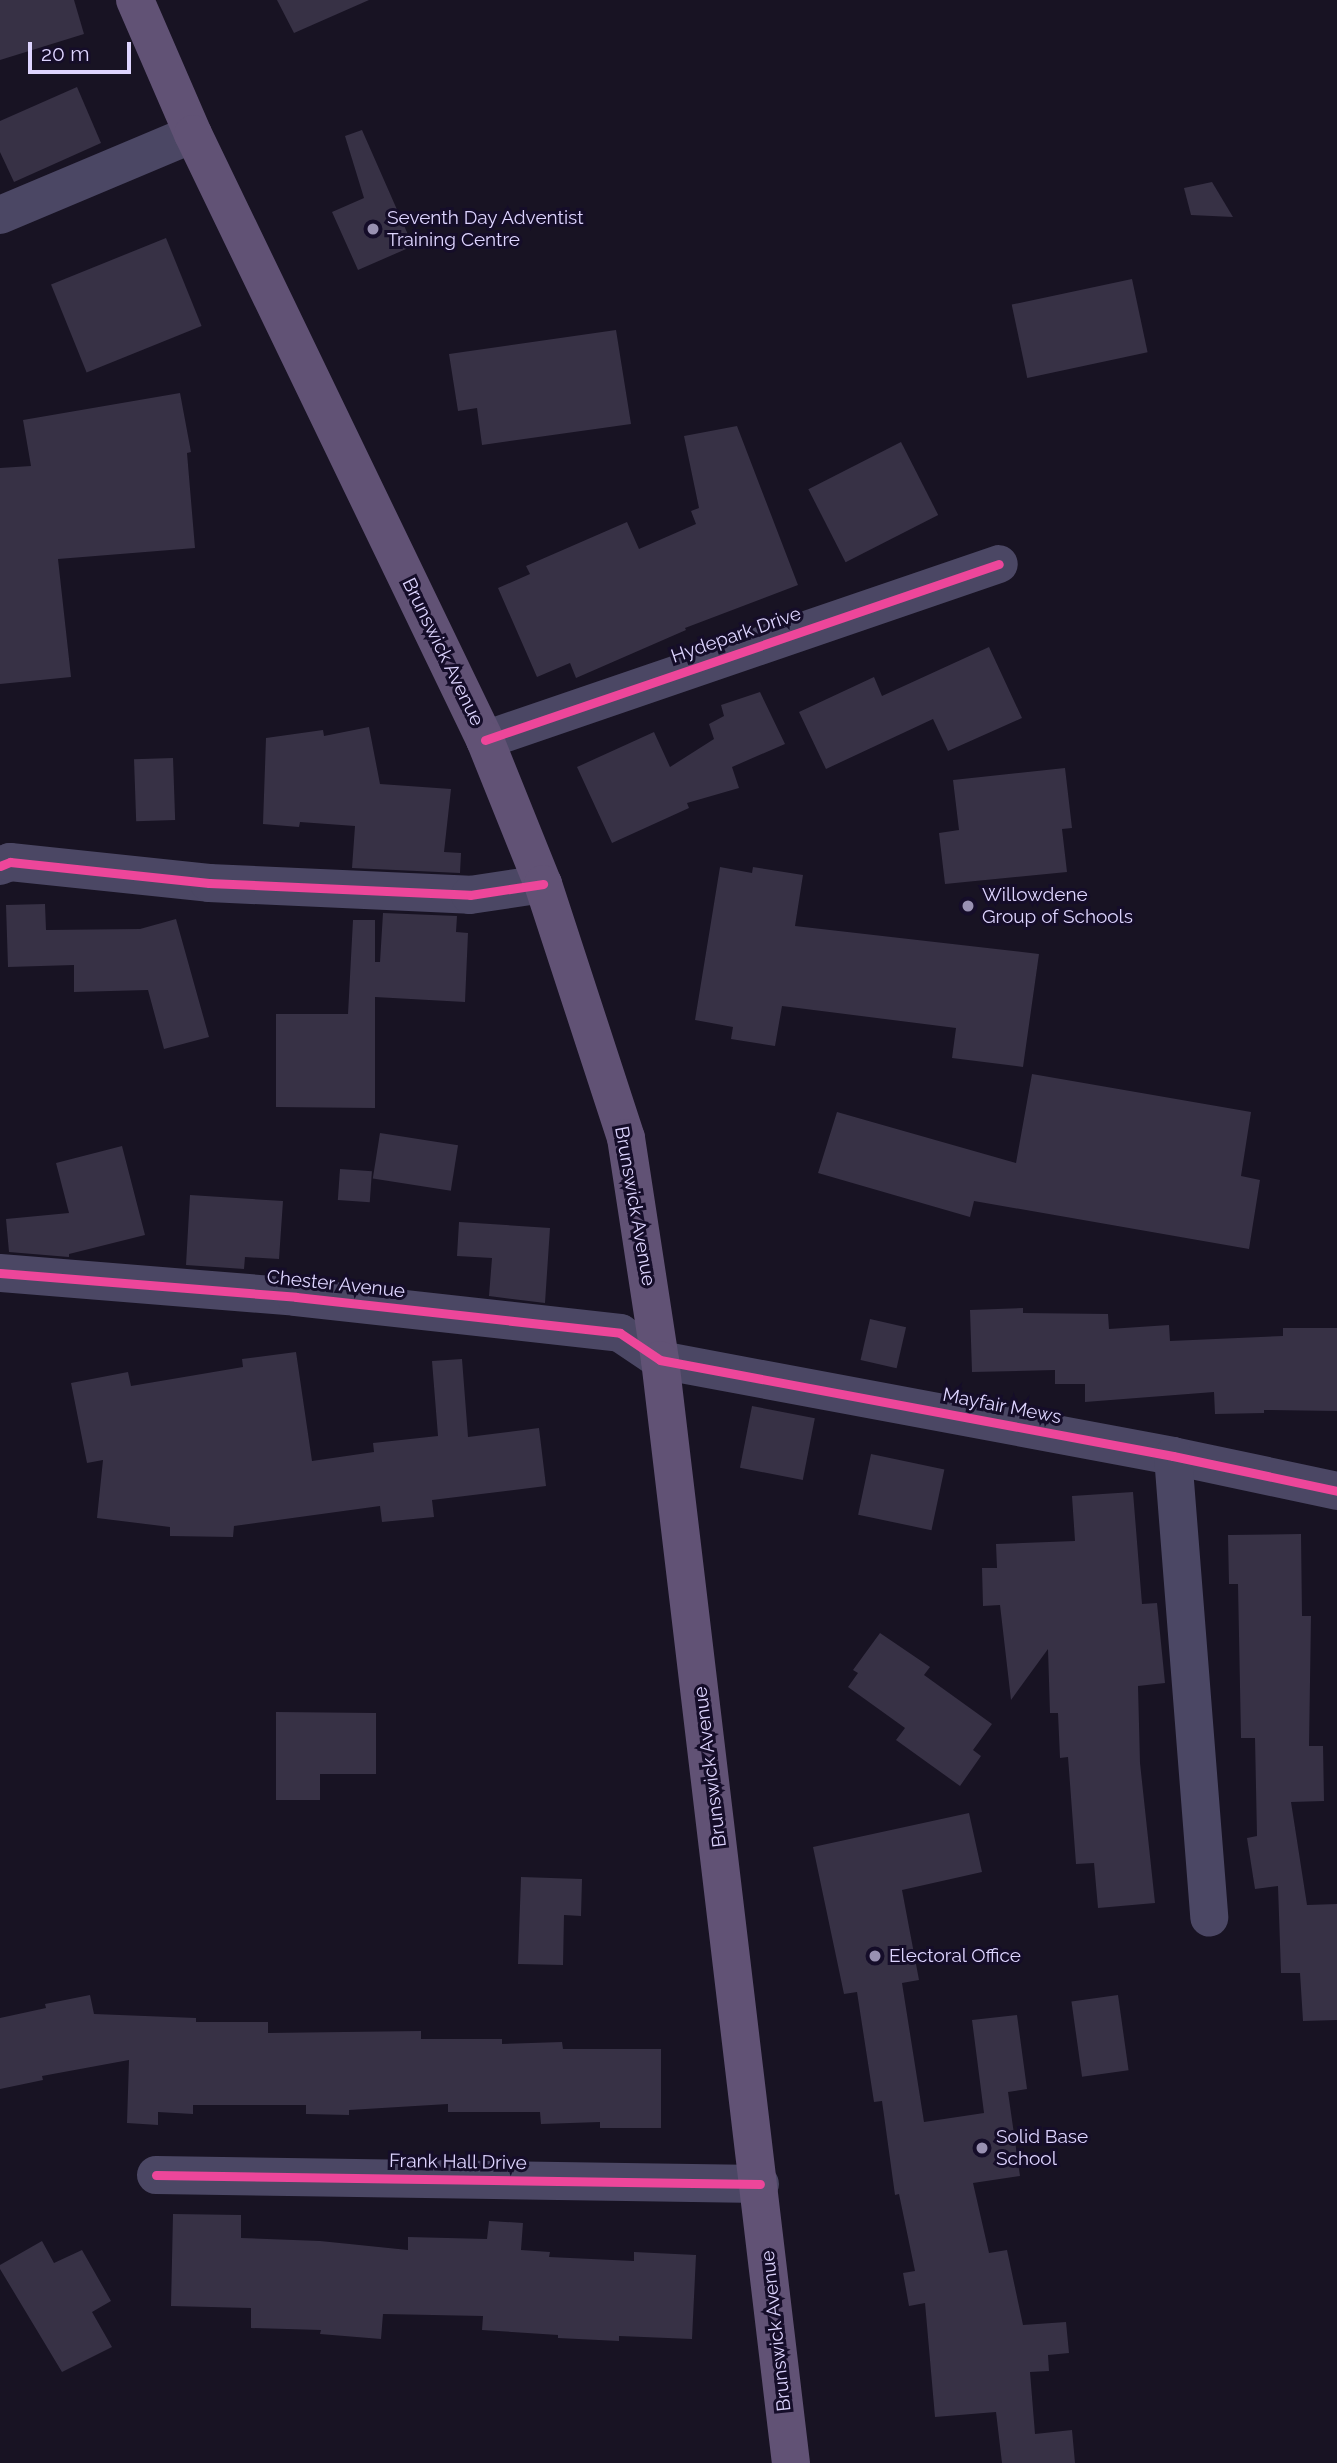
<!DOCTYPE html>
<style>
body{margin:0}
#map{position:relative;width:1337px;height:2463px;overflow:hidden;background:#181323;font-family:Raleway,sans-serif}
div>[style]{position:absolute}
.building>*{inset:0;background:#373145;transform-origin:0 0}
.minor>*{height:38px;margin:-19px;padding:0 19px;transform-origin:19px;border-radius:19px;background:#4b4764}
.major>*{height:38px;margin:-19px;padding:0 19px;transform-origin:19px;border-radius:19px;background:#615275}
.cycleway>*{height:9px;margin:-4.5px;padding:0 4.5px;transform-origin:4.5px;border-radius:4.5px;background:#ed469a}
.dots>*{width:19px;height:19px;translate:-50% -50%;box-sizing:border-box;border:4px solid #150d29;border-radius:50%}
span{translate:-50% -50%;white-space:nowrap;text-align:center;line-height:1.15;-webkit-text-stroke:6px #150d29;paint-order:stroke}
.poi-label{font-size:19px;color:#ded5ff}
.left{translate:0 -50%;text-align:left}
.street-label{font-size:19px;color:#ded5ff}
.scale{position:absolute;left:28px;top:42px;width:103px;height:32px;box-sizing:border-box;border:4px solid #ded5ff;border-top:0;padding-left:9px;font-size:21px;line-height:24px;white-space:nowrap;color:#ded5ff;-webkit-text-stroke:5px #150d29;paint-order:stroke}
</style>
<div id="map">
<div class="building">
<div style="clip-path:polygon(0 0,74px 0,84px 34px,0 60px)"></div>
<div style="clip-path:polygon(277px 0,369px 0,294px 33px)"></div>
<div style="clip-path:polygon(77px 87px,101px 143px,14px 182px,0 152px,0 121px)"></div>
<div style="clip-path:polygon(362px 130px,413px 246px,358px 270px,332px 212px,364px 198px,345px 136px)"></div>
<div style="clip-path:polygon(1212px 182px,1233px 217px,1191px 215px,1184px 188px)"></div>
<div style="left:166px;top:238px;width:95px;height:124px;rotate:68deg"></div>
<div style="left:1132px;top:279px;width:75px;height:123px;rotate:78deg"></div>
<div style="clip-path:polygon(616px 330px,631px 424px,482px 445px,477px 408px,458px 411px,449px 354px)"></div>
<div style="clip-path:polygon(180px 393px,191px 452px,187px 453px,195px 548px,58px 559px,71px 677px,0 684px,0 468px,31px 466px,23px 420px)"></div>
<div style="clip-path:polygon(737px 426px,798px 585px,685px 628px,686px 630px,576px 678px,570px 663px,537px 677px,498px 588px,530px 574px,526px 566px,627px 522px,639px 549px,696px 524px,691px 511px,699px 508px,684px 436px)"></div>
<div style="left:901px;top:442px;width:82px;height:104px;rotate:63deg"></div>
<div style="clip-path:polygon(989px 647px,1022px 718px,948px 751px,933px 719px,826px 769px,799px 712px,874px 677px,882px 696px)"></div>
<div style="clip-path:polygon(760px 692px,785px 744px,732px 767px,739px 788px,687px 803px,689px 808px,612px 843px,577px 767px,654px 732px,670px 767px,714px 739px,709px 724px,724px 716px,721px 705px)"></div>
<div style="clip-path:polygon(369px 727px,380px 784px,451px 789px,444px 852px,461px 853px,460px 873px,352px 868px,355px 826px,300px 822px,299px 827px,263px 824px,266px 738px,323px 730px,324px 736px)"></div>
<div style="left:173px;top:758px;width:62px;height:39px;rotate:88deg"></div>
<div style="clip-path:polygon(1065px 768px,1072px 828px,1062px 829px,1067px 872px,945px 884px,939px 833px,959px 830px,953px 780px)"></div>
<div style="clip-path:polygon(720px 867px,752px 873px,753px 867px,803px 875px,795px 926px,1039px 954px,1023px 1067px,952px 1058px,956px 1028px,782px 1006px,775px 1046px,731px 1039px,733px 1027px,695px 1020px)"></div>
<div style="clip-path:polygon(45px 904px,46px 930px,140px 929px,176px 919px,209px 1037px,164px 1049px,148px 990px,74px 992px,74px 965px,8px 967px,6px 905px)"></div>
<div style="clip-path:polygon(383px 913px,457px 916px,456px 932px,468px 933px,465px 1002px,375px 997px,375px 1108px,276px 1107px,276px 1014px,348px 1014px,353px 920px,375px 920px,375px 962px,380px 962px)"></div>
<div style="clip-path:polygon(1032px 1074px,1251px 1112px,1241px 1176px,1260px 1180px,1249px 1249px,974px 1201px,970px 1217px,818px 1173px,837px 1112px,1016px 1163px)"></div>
<div style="left:380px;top:1133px;width:79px;height:46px;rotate:9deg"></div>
<div style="clip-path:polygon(122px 1146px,145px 1235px,69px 1254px,69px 1257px,9px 1252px,6px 1219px,69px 1213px,56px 1163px)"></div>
<div style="left:340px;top:1169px;width:32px;height:31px;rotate:4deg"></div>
<div style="clip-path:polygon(190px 1195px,283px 1201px,279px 1259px,245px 1257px,244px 1269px,186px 1265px)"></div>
<div style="clip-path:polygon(459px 1222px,550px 1228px,545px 1303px,489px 1296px,492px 1258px,457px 1256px)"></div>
<div style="clip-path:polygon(1023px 1308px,1023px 1313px,1108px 1314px,1109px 1329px,1169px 1325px,1170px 1341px,1283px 1336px,1283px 1328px,1337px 1328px,1337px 1411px,1264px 1410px,1264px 1413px,1215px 1414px,1214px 1392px,1085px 1402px,1085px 1384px,1055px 1384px,1055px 1370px,972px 1372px,970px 1310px)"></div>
<div style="left:870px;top:1319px;width:37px;height:42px;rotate:13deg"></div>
<div style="clip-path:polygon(296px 1352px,312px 1461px,374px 1452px,373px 1443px,438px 1436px,432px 1361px,462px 1359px,468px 1437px,539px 1428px,546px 1486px,432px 1500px,434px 1517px,382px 1522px,380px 1506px,234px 1526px,233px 1537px,170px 1536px,170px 1527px,97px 1518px,103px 1460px,87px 1463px,71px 1383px,128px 1372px,131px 1386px,243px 1367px,242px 1359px)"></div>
<div style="left:752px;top:1406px;width:64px;height:63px;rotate:11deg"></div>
<div style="left:871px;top:1454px;width:75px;height:62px;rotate:12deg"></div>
<div style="clip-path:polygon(1133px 1492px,1142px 1604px,1157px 1603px,1165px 1683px,1138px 1686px,1140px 1763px,1155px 1903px,1098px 1908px,1094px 1863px,1076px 1864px,1068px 1757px,1060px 1758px,1058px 1713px,1050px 1713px,1048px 1649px,1011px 1700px,1000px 1605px,983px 1606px,982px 1568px,997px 1568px,996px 1544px,1075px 1541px,1072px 1496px)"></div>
<div style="clip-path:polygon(1301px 1534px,1302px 1616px,1311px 1616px,1309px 1746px,1323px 1746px,1324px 1801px,1291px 1802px,1307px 1905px,1337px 1904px,1337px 2020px,1303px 2021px,1300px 1973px,1281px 1973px,1278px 1886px,1255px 1889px,1247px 1838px,1257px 1836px,1255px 1738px,1241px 1738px,1238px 1584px,1229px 1584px,1228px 1535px)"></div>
<div style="clip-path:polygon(880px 1633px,930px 1667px,924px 1675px,992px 1724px,973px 1750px,981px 1756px,960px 1786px,896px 1740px,905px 1728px,848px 1687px,858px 1673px,853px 1670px)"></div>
<div style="clip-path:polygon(276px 1712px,376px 1713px,376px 1774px,320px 1774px,320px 1800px,276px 1800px)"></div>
<div style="clip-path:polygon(969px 1813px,982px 1872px,902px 1890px,919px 1980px,902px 1983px,924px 2122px,984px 2113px,972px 2020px,1017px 2015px,1027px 2089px,1008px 2092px,1020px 2176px,973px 2183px,989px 2253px,1007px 2250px,1023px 2325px,1066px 2322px,1069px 2353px,1048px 2355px,1049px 2371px,1030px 2372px,1035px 2434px,1072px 2430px,1075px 2463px,1002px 2463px,996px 2412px,935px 2417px,925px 2303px,909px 2306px,903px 2273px,915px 2271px,899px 2194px,895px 2195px,882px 2101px,874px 2102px,857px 1992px,844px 1994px,813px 1847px)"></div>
<div style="clip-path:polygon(521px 1877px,582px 1879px,581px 1916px,564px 1915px,563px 1965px,518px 1964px)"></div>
<div style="clip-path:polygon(90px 1995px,94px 2014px,196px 2018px,196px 2022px,268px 2022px,268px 2033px,421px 2031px,421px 2039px,502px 2039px,502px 2044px,562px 2042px,563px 2049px,661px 2049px,661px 2128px,600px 2128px,600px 2122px,541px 2124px,540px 2112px,448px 2112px,448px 2104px,349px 2110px,349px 2115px,306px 2114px,306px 2105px,193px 2105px,193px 2114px,158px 2112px,158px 2125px,127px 2123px,129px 2060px,42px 2076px,43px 2080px,0 2089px,0 2018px,46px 2008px,45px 2004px)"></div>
<div style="left:1118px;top:1995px;width:76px;height:47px;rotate:82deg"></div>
<div style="clip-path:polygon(173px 2214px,241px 2215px,241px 2238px,320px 2241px,408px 2250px,408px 2237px,487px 2239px,489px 2221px,523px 2223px,521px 2250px,550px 2252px,549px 2257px,634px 2261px,634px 2252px,696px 2255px,692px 2339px,619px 2336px,619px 2341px,558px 2338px,558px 2335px,482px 2330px,483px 2316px,383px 2314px,381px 2339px,320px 2334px,321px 2330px,251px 2328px,251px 2308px,171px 2306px)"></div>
<div style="clip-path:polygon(42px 2241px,54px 2263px,82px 2250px,111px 2301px,92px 2312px,112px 2347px,62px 2372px,0 2269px,0 2265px)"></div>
</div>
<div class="minor">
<div style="left:0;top:215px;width:209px;rotate:-22.8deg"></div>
<div style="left:485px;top:740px;width:543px;rotate:-18.9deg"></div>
<div style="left:0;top:866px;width:11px;rotate:-22deg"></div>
<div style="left:10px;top:862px;width:200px;rotate:6deg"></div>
<div style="left:209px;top:883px;width:261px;rotate:2.6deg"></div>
<div style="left:470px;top:895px;width:74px;rotate:-8.6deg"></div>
<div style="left:0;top:1273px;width:297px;rotate:4.6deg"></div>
<div style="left:296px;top:1297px;width:326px;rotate:6.3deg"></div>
<div style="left:620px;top:1333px;width:48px;rotate:34deg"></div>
<div style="left:660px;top:1360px;width:522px;rotate:10.6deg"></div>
<div style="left:1173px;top:1456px;width:168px;rotate:12deg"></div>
<div style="left:1173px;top:1456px;width:463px;rotate:85.5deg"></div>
<div style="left:156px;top:2175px;width:604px;rotate:0.85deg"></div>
</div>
<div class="major">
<div style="left:135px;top:0;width:146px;rotate:66.6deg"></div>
<div style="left:193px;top:134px;width:673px;rotate:64.27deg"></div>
<div style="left:485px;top:740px;width:155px;rotate:68.1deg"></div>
<div style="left:543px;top:884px;width:267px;rotate:71.9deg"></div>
<div style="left:626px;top:1138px;width:225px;rotate:81.3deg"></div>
<div style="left:660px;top:1360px;width:1111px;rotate:83.23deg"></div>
</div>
<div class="cycleway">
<div style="left:485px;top:740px;width:543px;rotate:-18.9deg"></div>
<div style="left:0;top:866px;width:11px;rotate:-22deg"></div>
<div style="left:10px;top:862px;width:200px;rotate:6deg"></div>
<div style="left:209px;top:883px;width:261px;rotate:2.6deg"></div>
<div style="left:470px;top:895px;width:74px;rotate:-8.6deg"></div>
<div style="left:0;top:1273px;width:297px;rotate:4.6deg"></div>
<div style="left:296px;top:1297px;width:326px;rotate:6.3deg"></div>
<div style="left:620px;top:1333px;width:48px;rotate:34deg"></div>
<div style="left:660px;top:1360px;width:522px;rotate:10.6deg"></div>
<div style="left:1173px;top:1456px;width:168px;rotate:12deg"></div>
<div style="left:156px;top:2175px;width:604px;rotate:0.85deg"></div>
</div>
<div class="dots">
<div style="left:373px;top:229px;background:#9991b2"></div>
<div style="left:968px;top:906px;background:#9991b2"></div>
<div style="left:875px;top:1956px;background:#9991b2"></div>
<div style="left:982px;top:2148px;background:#9991b2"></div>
</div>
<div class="poi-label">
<span class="left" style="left:387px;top:229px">Seventh Day Adventist<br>Training Centre</span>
<span class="left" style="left:982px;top:906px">Willowdene<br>Group of Schools</span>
<span class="left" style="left:889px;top:1956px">Electoral Office</span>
<span class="left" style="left:996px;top:2148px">Solid Base<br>School</span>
</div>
<div class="street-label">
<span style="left:736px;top:635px;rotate:-19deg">Hydepark Drive</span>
<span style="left:443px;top:652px;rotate:64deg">Brunswick Avenue</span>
<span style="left:635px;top:1206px;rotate:80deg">Brunswick Avenue</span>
<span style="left:336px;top:1284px;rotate:6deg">Chester Avenue</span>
<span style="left:1002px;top:1406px;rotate:11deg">Mayfair Mews</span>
<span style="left:710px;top:1767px;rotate:-97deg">Brunswick Avenue</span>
<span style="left:458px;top:2162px;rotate:1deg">Frank Hall Drive</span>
<span style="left:776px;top:2331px;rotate:-96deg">Brunswick Avenue</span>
</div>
<div class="scale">20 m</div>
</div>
